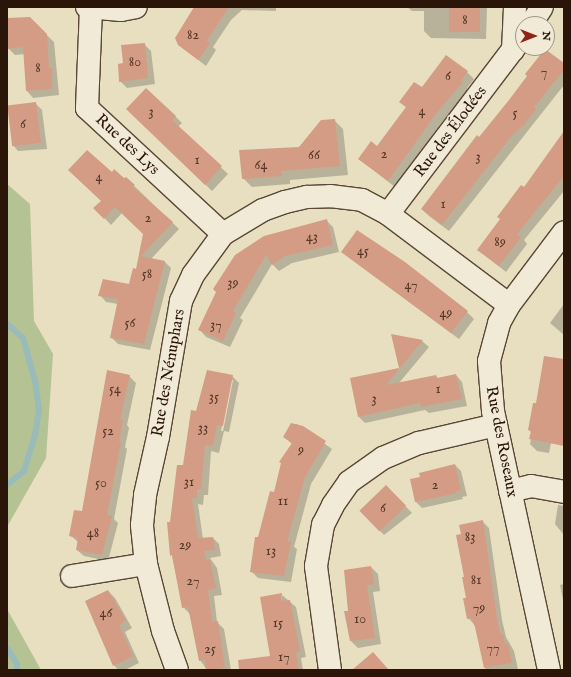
<!DOCTYPE html>
<meta charset="utf-8">
<style>
body{margin:0}
#map{position:relative;width:571px;height:677px;overflow:hidden;background:#e8dfc1;font-family:"IM FELL English",serif}
div>[style]{position:absolute}
.green>*{inset:0;background:#b4c294}
.shadow>*{inset:0;background:#0003}
.stream>*{height:6px;margin:-3px;padding:0 3px;transform-origin:3px;border-radius:3px;background:#99bbba}
.building>*{inset:0;background:#d49c84;transform-origin:0 0}
.roads{filter:drop-shadow(1px 0 #5a4736) drop-shadow(-1px 0 #5a4736) drop-shadow(0 1px #5a4736) drop-shadow(0 -1px #5a4736)}
.minor>*{height:22px;margin:-11px;padding:0 11px;transform-origin:11px;border-radius:11px;background:#f0ead7}
span{translate:-50% -50%;white-space:nowrap;text-align:center;line-height:1.15;-webkit-text-stroke:3px #f0ead7;paint-order:stroke}
.number-label{font-size:14px;color:#553627}
.number-label span{-webkit-text-stroke-width:0}
.street-label{font-size:16px;color:#2b1408}
.frame{position:absolute;inset:0;border:8px solid #2b1408;pointer-events:none}
.north{position:absolute;left:515px;top:16px;width:40px;height:40px;box-sizing:border-box;background:#f0ead7;border:1px solid #a19484;border-radius:50%;rotate:90deg;font-size:11px;font-weight:700;line-height:16px;text-align:center;color:#2b1408}
.north::after{content:'';display:block;margin:auto;width:14px;height:18px;background:#8f2418;clip-path:polygon(50% 0,100% 100%,50% 72%,0 100%)}
</style>
<div id="map">
<div class="green">
<div style="clip-path:polygon(7px 184px,30px 204px,34px 321px,53px 354px,46px 458px,7px 527px)"></div>
<div style="clip-path:polygon(7px 609px,41px 670px,7px 670px)"></div>
</div>
<div class="shadow">
<div style="clip-path:polygon(195px 7px,276px 7px,276px 11px,242px 10px,231px 20px,213px 47px,216px 50px,206px 66px,179px 45px)"></div>
<div style="clip-path:polygon(407px 7px,487px 7px,486px 39px,431px 38px,424px 31px,424px 11px,412px 11px)"></div>
<div style="clip-path:polygon(29px 18px,54px 42px,59px 95px,33px 98px,27px 91px,25px 54px,15px 55px,8px 48px,7px 19px)"></div>
<div style="clip-path:polygon(144px 44px,151px 51px,155px 84px,127px 88px,120px 81px,124px 64px)"></div>
<div style="clip-path:polygon(564px 65px,564px 85px,449px 231px,429px 216px,422px 209px,479px 138px)"></div>
<div style="clip-path:polygon(467px 72px,474px 79px,467px 88px,469px 90px,442px 122px,395px 187px,359px 159px,377px 147px,407px 108px,400px 102px)"></div>
<div style="clip-path:polygon(35px 103px,42px 110px,47px 149px,18px 151px,12px 144px)"></div>
<div style="clip-path:polygon(127px 109px,175px 116px,182px 123px,178px 127px,228px 174px,212px 191px)"></div>
<div style="clip-path:polygon(334px 120px,343px 129px,348px 175px,290px 180px,290px 184px,252px 187px,243px 178px,299px 147px)"></div>
<div style="clip-path:polygon(564px 135px,564px 191px,524px 240px,527px 244px,506px 272px,478px 250px)"></div>
<div style="clip-path:polygon(112px 174px,124px 180px,126px 178px,179px 229px,151px 259px,165px 262px,171px 268px,150px 350px,118px 344px,111px 337px,118px 304px,106px 302px,100px 295px,130px 285px,137px 270px,144px 234px,122px 213px,111px 225px,95px 208px,102px 201px)"></div>
<div style="clip-path:polygon(326px 220px,333px 227px,339px 252px,292px 263px,279px 271px,272px 264px,240px 318px,243px 320px,230px 347px,206px 337px,200px 330px,235px 256px)"></div>
<div style="clip-path:polygon(342px 252px,467px 312px,474px 319px,459px 339px)"></div>
<div style="clip-path:polygon(564px 304px,564px 335px,550px 323px)"></div>
<div style="clip-path:polygon(392px 336px,422px 341px,429px 347px,399px 383px,436px 376px,439px 379px,456px 375px,462px 382px,467px 406px,429px 413px,425px 410px,365px 423px,359px 417px,351px 379px,400px 369px)"></div>
<div style="clip-path:polygon(564px 360px,564px 404px,559px 403px,549px 453px,537px 451px,530px 444px,532px 433px,529px 430px,537px 404px)"></div>
<div style="clip-path:polygon(129px 376px,136px 383px,127px 425px,129px 428px,125px 447px,127px 449px,114px 519px,118px 523px,108px 561px,84px 556px,77px 550px,78px 542px,70px 535px,83px 513px)"></div>
<div style="clip-path:polygon(evenodd,232px 376px,239px 383px,229px 432px,224px 431px,219px 453px,211px 451px,208px 495px,204px 495px,203px 505px,198px 504px,203px 539px,213px 538px,219px 544px,221px 556px,210px 558px,217px 568px,222px 595px,214px 596px,217px 622px,224px 629px,231px 670px,207px 670px,200px 660px,190px 614px,183px 607px,169px 542px,171px 542px,171px 523px,197px 412px,232px 376px,231px 380px,233px 380px,223px 431px,221px 431px,231px 380px)"></div>
<div style="clip-path:polygon(292px 424px,297px 424px,332px 449px,311px 484px,294px 547px,297px 549px,291px 582px,258px 578px,251px 571px,259px 539px,292px 444px,284px 437px)"></div>
<div style="clip-path:polygon(455px 465px,461px 471px,467px 496px,462px 497px,463px 499px,422px 508px,415px 501px,422px 478px)"></div>
<div style="clip-path:polygon(393px 493px,412px 513px,384px 535px,361px 511px)"></div>
<div style="clip-path:polygon(558px 505px,564px 506px,564px 535px,555px 524px)"></div>
<div style="clip-path:polygon(482px 521px,489px 528px,502px 620px,506px 637px,514px 651px,518px 669px,487px 670px,485px 668px,475px 625px,468px 618px,462px 535px)"></div>
<div style="clip-path:polygon(371px 567px,378px 574px,380px 591px,373px 592px,381px 644px,358px 648px,351px 641px,349px 612px)"></div>
<div style="clip-path:polygon(564px 584px,564px 605px,560px 585px)"></div>
<div style="clip-path:polygon(108px 591px,115px 598px,132px 628px,125px 632px,139px 663px,125px 670px,118px 670px,114px 665px)"></div>
<div style="clip-path:polygon(282px 595px,296px 607px,306px 657px,301px 658px,303px 670px,268px 670px)"></div>
</div>
<div class="stream">
<div style="left:7px;top:324px;width:21px;rotate:41deg"></div>
<div style="left:23px;top:338px;width:45px;rotate:74.4deg"></div>
<div style="left:35px;top:381px;width:29px;rotate:82deg"></div>
<div style="left:39px;top:410px;width:25px;rotate:99deg"></div>
<div style="left:35px;top:435px;width:38px;rotate:107deg"></div>
<div style="left:24px;top:471px;width:22px;rotate:141deg"></div>
<div style="left:7px;top:648px;width:19px;rotate:58deg"></div>
<div style="left:17px;top:664px;width:6px;rotate:90deg"></div>
</div>
<div class="building">
<div style="clip-path:polygon(194px 7px,229px 7px,207px 40px,210px 43px,198px 60px,178px 45px,175px 38px)"></div>
<div style="left:449px;top:7px;width:31px;height:25px"></div>
<div style="clip-path:polygon(30px 17px,47px 34px,49px 68px,52px 68px,52px 89px,26px 91px,23px 47px,7px 49px,7px 18px)"></div>
<div style="clip-path:polygon(145px 43px,148px 78px,119px 82px,118px 64px,123px 63px,121px 45px)"></div>
<div style="clip-path:polygon(545px 49px,564px 63px,564px 70px,534px 107px,536px 109px,524px 125px,514px 133px,442px 225px,421px 209px,477px 135px,479px 137px,509px 100px,527px 76px,525px 74px)"></div>
<div style="clip-path:polygon(446px 55px,468px 71px,461px 81px,463px 82px,435px 115px,388px 181px,358px 159px,371px 141px,377px 146px,406px 107px,399px 102px,414px 82px,422px 87px)"></div>
<div style="clip-path:polygon(146px 88px,176px 116px,172px 120px,222px 166px,205px 185px,126px 109px)"></div>
<div style="left:36px;top:102px;width:41px;height:29px;rotate:83deg"></div>
<div style="clip-path:polygon(335px 119px,340px 166px,281px 171px,282px 176px,242px 179px,239px 150px,299px 147px,321px 120px)"></div>
<div style="clip-path:polygon(564px 131px,564px 176px,517px 234px,521px 237px,499px 266px,477px 250px,500px 219px,497px 217px,521px 185px,524px 187px)"></div>
<div style="clip-path:polygon(87px 150px,112px 172px,114px 169px,124px 178px,126px 177px,135px 185px,133px 187px,173px 222px,141px 256px,165px 261px,144px 344px,110px 338px,118px 299px,98px 296px,103px 279px,129px 284px,133px 268px,136px 269px,143px 234px,115px 207px,104px 219px,93px 208px,101px 201px,68px 170px)"></div>
<div style="clip-path:polygon(327px 219px,333px 245px,285px 256px,272px 265px,266px 255px,233px 311px,236px 313px,223px 341px,198px 330px,216px 292px,213px 289px,235px 255px,264px 236px)"></div>
<div style="clip-path:polygon(357px 230px,405px 262px,468px 311px,451px 333px,341px 252px)"></div>
<div style="clip-path:polygon(391px 334px,423px 340px,386px 385px,436px 375px,437px 378px,456px 374px,462px 399px,421px 407px,420px 403px,358px 417px,350px 378px,399px 368px)"></div>
<div style="clip-path:polygon(544px 356px,564px 359px,564px 446px,529px 439px,531px 431px,528px 430px,533px 403px,536px 403px)"></div>
<div style="clip-path:polygon(107px 370px,130px 375px,120px 419px,123px 420px,119px 442px,121px 442px,107px 515px,112px 516px,102px 555px,76px 550px,78px 538px,69px 536px,74px 510px,82px 511px)"></div>
<div style="clip-path:polygon(207px 370px,233px 375px,223px 426px,217px 425px,213px 446px,205px 445px,201px 489px,197px 489px,197px 498px,192px 498px,198px 538px,213px 537px,215px 550px,204px 551px,206px 560px,210px 560px,216px 588px,208px 590px,212px 622px,218px 621px,225px 668px,211px 670px,206px 670px,205px 660px,199px 661px,188px 607px,182px 608px,172px 555px,170px 556px,167px 522px,170px 522px,177px 465px,183px 465px,191px 410px,196px 411px)"></div>
<div style="clip-path:polygon(291px 423px,303px 426px,326px 441px,305px 477px,287px 541px,291px 542px,284px 576px,250px 572px,255px 537px,258px 537px,270px 491px,274px 492px,281px 463px,279px 462px,292px 443px,283px 437px)"></div>
<div style="clip-path:polygon(455px 464px,461px 490px,456px 491px,457px 493px,415px 502px,410px 479px,420px 477px,419px 473px)"></div>
<div style="left:386px;top:485px;width:29px;height:37px;rotate:46deg"></div>
<div style="clip-path:polygon(483px 520px,496px 612px,500px 634px,503px 634px,505px 644px,508px 643px,512px 663px,484px 668px,475px 627px,471px 618px,467px 619px,463px 598px,466px 598px,462px 577px,464px 577px,456px 535px,461px 534px,459px 525px)"></div>
<div style="clip-path:polygon(371px 566px,374px 584px,367px 585px,375px 638px,350px 641px,344px 611px,348px 611px,344px 570px)"></div>
<div style="clip-path:polygon(108px 590px,126px 621px,119px 625px,133px 656px,113px 666px,85px 601px)"></div>
<div style="clip-path:polygon(282px 593px,281px 601px,290px 600px,300px 651px,296px 652px,299px 670px,239px 670px,238px 660px,270px 656px,260px 597px)"></div>
<div style="clip-path:polygon(373px 652px,389px 670px,352px 670px)"></div>
</div>
<div class="roads">
<div class="minor">
<div style="left:87px;top:7px;width:34px;rotate:5deg"></div>
<div style="left:121px;top:10px;width:15px;rotate:-11deg"></div>
<div style="left:91px;top:8px;width:100px;rotate:92.3deg"></div>
<div style="left:87px;top:108px;width:185px;rotate:42.8deg"></div>
<div style="left:531px;top:24px;width:20px;rotate:-57deg"></div>
<div style="left:513px;top:50px;width:43px;rotate:-87.3deg"></div>
<div style="left:388px;top:214px;width:223px;rotate:-52.8deg"></div>
<div style="left:510px;top:491px;width:22px;rotate:-13deg"></div>
<div style="left:531px;top:486px;width:34px;rotate:10deg"></div>
<div style="left:72px;top:576px;width:75px;rotate:-9.2deg"></div>
<div style="left:177px;top:670px;width:41px;rotate:-109.7deg"></div>
<div style="left:163px;top:631px;width:69px;rotate:-104.2deg"></div>
<div style="left:146px;top:564px;width:39px;rotate:-96deg"></div>
<div style="left:142px;top:525px;width:30px;rotate:-84deg"></div>
<div style="left:145px;top:495px;width:59px;rotate:-77.4deg"></div>
<div style="left:158px;top:437px;width:138px;rotate:-80.4deg"></div>
<div style="left:181px;top:301px;width:29px;rotate:-65deg"></div>
<div style="left:193px;top:275px;width:51px;rotate:-53.8deg"></div>
<div style="left:223px;top:234px;width:47px;rotate:-31deg"></div>
<div style="left:263px;top:210px;width:23px;rotate:-20deg"></div>
<div style="left:285px;top:202px;width:23px;rotate:-13deg"></div>
<div style="left:307px;top:197px;width:23px;rotate:-2deg"></div>
<div style="left:330px;top:196px;width:32px;rotate:7deg"></div>
<div style="left:362px;top:200px;width:30px;rotate:28deg"></div>
<div style="left:388px;top:214px;width:151px;rotate:36.9deg"></div>
<div style="left:330px;top:670px;width:105px;rotate:-97.7deg"></div>
<div style="left:316px;top:566px;width:42px;rotate:-80.3deg"></div>
<div style="left:323px;top:525px;width:22px;rotate:-63deg"></div>
<div style="left:333px;top:505px;width:28px;rotate:-55deg"></div>
<div style="left:349px;top:482px;width:42px;rotate:-35.2deg"></div>
<div style="left:383px;top:458px;width:39px;rotate:-23deg"></div>
<div style="left:419px;top:443px;width:79px;rotate:-13.2deg"></div>
<div style="left:549px;top:670px;width:265px;rotate:-102.2deg"></div>
<div style="left:493px;top:411px;width:50px;rotate:-94.6deg"></div>
<div style="left:489px;top:361px;width:39px;rotate:-75deg"></div>
<div style="left:499px;top:323px;width:21px;rotate:-61deg"></div>
<div style="left:509px;top:305px;width:91px;rotate:-53deg"></div>
</div>
</div>
<div class="number-label">
<span style="left:465px;top:20px">8</span>
<span style="left:193px;top:35px">82</span>
<span style="left:135px;top:62px">80</span>
<span style="left:38px;top:68px">8</span>
<span style="left:544px;top:72px">7</span>
<span style="left:448px;top:76px">6</span>
<span style="left:422px;top:111px">4</span>
<span style="left:151px;top:112px">3</span>
<span style="left:515px;top:113px">5</span>
<span style="left:23px;top:124px">6</span>
<span style="left:384px;top:154px">2</span>
<span style="left:314px;top:155px">66</span>
<span style="left:478px;top:157px">3</span>
<span style="left:197px;top:160px">1</span>
<span style="left:261px;top:165px">64</span>
<span style="left:99px;top:177px">4</span>
<span style="left:443px;top:204px">1</span>
<span style="left:148px;top:218px">2</span>
<span style="left:312px;top:237px">43</span>
<span style="left:500px;top:242px">89</span>
<span style="left:363px;top:251px">45</span>
<span style="left:147px;top:274px">58</span>
<span style="left:233px;top:283px">39</span>
<span style="left:411px;top:285px">47</span>
<span style="left:446px;top:313px">49</span>
<span style="left:130px;top:323px">56</span>
<span style="left:216px;top:325px">37</span>
<span style="left:115px;top:389px">54</span>
<span style="left:438px;top:389px">1</span>
<span style="left:214px;top:397px">35</span>
<span style="left:374px;top:399px">3</span>
<span style="left:203px;top:428px">33</span>
<span style="left:108px;top:431px">52</span>
<span style="left:301px;top:450px">9</span>
<span style="left:189px;top:482px">31</span>
<span style="left:101px;top:483px">50</span>
<span style="left:435px;top:485px">2</span>
<span style="left:283px;top:501px">11</span>
<span style="left:383px;top:508px">6</span>
<span style="left:93px;top:533px">48</span>
<span style="left:470px;top:537px">83</span>
<span style="left:185px;top:545px">29</span>
<span style="left:271px;top:551px">13</span>
<span style="left:476px;top:580px">81</span>
<span style="left:193px;top:581px">27</span>
<span style="left:479px;top:608px">79</span>
<span style="left:106px;top:613px">46</span>
<span style="left:360px;top:619px">10</span>
<span style="left:278px;top:623px">15</span>
<span style="left:493px;top:648px">77</span>
<span style="left:210px;top:649px">25</span>
<span style="left:284px;top:657px">17</span>
</div>
<div class="street-label">
<span style="left:451px;top:132px;rotate:-53deg">Rue des Élodées</span>
<span style="left:127px;top:145px;rotate:43deg">Rue des Lys</span>
<span style="left:169px;top:373px;rotate:-80deg">Rue des Nénuphars</span>
<span style="left:501px;top:442px;rotate:79deg">Rue des Roseaux</span>
</div>
<div class="frame"></div>
<div class="north">N</div>
</div>
